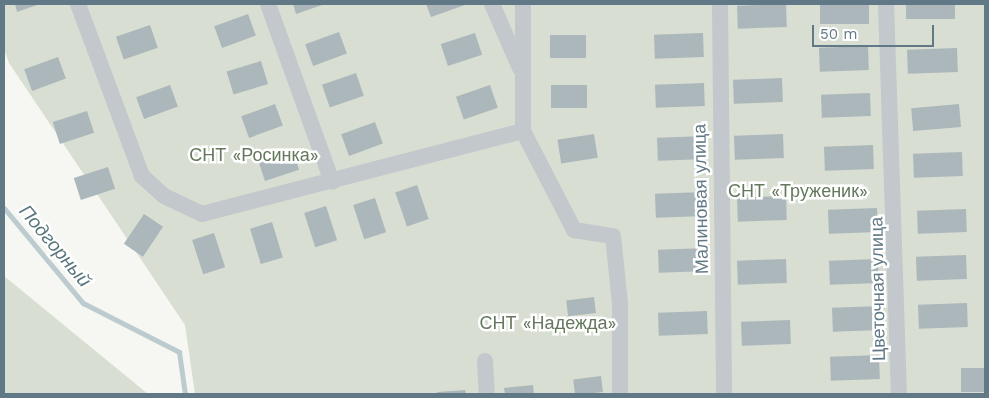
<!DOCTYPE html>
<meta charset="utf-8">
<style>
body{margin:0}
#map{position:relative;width:989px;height:398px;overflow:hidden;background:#f6f6f2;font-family:"Work Sans",sans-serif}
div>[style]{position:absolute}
.green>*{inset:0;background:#d8ded2}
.stream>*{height:5px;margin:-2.5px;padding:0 2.5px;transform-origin:2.5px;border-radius:2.5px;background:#bbcbce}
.building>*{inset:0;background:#acb7bb;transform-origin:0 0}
.street>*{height:16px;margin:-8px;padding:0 8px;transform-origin:8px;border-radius:8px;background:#c2c8cb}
span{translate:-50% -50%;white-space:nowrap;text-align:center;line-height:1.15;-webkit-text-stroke:5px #fff;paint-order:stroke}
.park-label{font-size:18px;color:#65785d}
.street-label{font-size:18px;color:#617986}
.water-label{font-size:19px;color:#58767c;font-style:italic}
.frame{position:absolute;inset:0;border:5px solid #617986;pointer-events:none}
.scale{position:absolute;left:812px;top:25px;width:122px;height:22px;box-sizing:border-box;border:2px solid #617986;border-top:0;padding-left:6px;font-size:15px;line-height:18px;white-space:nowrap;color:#617986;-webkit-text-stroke:4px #fff;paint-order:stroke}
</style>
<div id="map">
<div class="green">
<div style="clip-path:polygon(4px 4px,985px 4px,985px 394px,195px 394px,185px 325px,9px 63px,4px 49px)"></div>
<div style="clip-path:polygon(4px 276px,148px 394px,4px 394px)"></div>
</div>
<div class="stream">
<div style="left:4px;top:208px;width:124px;rotate:50.3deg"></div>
<div style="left:83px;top:303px;width:108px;rotate:27deg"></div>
<div style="left:179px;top:352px;width:42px;rotate:81.9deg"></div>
</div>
<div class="building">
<div style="clip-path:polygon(15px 4px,40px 4px,17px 12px)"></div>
<div style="clip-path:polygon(293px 4px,325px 4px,296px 14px)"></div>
<div style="clip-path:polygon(426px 4px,464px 4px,465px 5px,431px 17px)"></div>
<div style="left:786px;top:4px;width:23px;height:49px;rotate:88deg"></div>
<div style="left:820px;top:4px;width:49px;height:20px"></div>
<div style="left:906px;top:4px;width:49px;height:15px"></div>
<div style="left:248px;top:14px;width:23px;height:36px;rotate:70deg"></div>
<div style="left:150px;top:25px;width:24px;height:36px;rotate:71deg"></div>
<div style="left:339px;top:32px;width:23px;height:36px;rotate:70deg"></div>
<div style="left:475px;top:33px;width:23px;height:36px;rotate:72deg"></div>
<div style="left:703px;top:33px;width:24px;height:49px;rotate:88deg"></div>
<div style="left:550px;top:35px;width:36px;height:23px"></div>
<div style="left:868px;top:46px;width:24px;height:49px;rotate:88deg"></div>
<div style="left:957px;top:48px;width:24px;height:50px;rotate:88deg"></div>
<div style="left:58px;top:57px;width:23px;height:36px;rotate:70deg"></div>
<div style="left:261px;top:61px;width:24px;height:36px;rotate:73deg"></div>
<div style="left:356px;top:73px;width:24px;height:36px;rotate:71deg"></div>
<div style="left:782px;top:78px;width:24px;height:49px;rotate:88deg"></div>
<div style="left:704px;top:83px;width:23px;height:49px;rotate:88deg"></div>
<div style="left:170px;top:85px;width:23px;height:36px;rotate:70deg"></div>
<div style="left:490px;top:85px;width:24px;height:36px;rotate:71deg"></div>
<div style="left:551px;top:85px;width:36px;height:23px"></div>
<div style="left:870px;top:93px;width:23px;height:49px;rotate:88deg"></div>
<div style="left:275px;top:104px;width:23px;height:36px;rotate:70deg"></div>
<div style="left:959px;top:104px;width:23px;height:48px;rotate:85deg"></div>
<div style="left:87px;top:111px;width:23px;height:36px;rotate:72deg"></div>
<div style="left:375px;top:122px;width:23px;height:36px;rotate:70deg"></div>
<div style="left:594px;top:134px;width:24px;height:37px;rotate:81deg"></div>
<div style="left:783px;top:134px;width:24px;height:49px;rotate:88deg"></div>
<div style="left:706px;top:136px;width:23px;height:49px;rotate:88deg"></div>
<div style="left:873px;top:145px;width:24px;height:49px;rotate:88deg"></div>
<div style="left:292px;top:148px;width:23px;height:36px;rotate:72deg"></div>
<div style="left:962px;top:152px;width:24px;height:49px;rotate:88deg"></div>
<div style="left:108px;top:167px;width:23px;height:36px;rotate:72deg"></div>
<div style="left:417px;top:185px;width:36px;height:23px;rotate:71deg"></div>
<div style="left:704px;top:192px;width:24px;height:49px;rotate:88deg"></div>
<div style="left:786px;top:196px;width:24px;height:49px;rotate:88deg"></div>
<div style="left:375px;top:198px;width:36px;height:23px;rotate:72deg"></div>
<div style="left:326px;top:206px;width:36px;height:23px;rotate:72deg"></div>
<div style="left:877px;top:208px;width:24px;height:49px;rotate:88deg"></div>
<div style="left:966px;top:209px;width:23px;height:49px;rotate:88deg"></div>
<div style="left:144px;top:214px;width:23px;height:36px;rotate:34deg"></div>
<div style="left:272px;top:222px;width:37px;height:23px;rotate:73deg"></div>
<div style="left:214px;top:233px;width:36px;height:23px;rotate:72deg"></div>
<div style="left:707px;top:248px;width:23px;height:49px;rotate:88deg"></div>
<div style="left:966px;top:255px;width:24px;height:50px;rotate:88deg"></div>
<div style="left:786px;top:259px;width:24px;height:49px;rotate:88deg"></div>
<div style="left:878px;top:259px;width:24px;height:49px;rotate:88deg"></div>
<div style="left:594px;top:297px;width:16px;height:28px;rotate:83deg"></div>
<div style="left:967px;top:303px;width:24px;height:49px;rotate:88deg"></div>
<div style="left:882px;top:306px;width:24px;height:50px;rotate:88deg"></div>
<div style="left:707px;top:311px;width:23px;height:49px;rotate:88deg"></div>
<div style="left:790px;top:320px;width:24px;height:49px;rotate:88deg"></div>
<div style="left:879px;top:355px;width:24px;height:49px;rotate:88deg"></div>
<div style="left:985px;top:368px;width:24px;height:24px;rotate:90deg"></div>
<div style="left:601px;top:376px;width:16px;height:28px;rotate:83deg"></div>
<div style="clip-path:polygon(533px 385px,534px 394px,505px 394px,504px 388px)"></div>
<div style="clip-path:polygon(465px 390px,466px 394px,437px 394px,437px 392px)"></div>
</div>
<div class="street">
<div style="left:78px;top:4px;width:184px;rotate:69.6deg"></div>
<div style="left:142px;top:176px;width:30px;rotate:42deg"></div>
<div style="left:164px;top:196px;width:42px;rotate:25.3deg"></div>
<div style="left:202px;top:214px;width:332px;rotate:-14.5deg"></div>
<div style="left:268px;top:4px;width:189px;rotate:70.2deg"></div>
<div style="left:492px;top:4px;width:70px;rotate:66.4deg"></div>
<div style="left:523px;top:4px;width:127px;rotate:90deg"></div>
<div style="left:523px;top:131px;width:111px;rotate:62.7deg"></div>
<div style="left:574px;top:230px;width:39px;rotate:9deg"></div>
<div style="left:613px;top:236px;width:68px;rotate:84.1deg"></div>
<div style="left:620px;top:304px;width:90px;rotate:90deg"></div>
<div style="left:720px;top:4px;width:390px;rotate:89.4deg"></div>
<div style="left:886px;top:4px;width:390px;rotate:88.1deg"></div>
<div style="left:485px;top:361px;width:33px;rotate:87deg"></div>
</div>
<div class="park-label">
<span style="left:254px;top:155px">СНТ «Росинка»</span>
<span style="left:798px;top:191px">СНТ «Труженик»</span>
<span style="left:548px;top:323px">СНТ «Надежда»</span>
</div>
<div class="street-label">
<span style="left:701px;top:199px;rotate:-91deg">Малиновая улица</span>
<span style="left:878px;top:289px;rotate:-91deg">Цветочная улица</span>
</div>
<div class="water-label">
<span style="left:55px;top:246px;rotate:50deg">Подгорный</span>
</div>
<div class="frame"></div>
<div class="scale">50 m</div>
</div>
